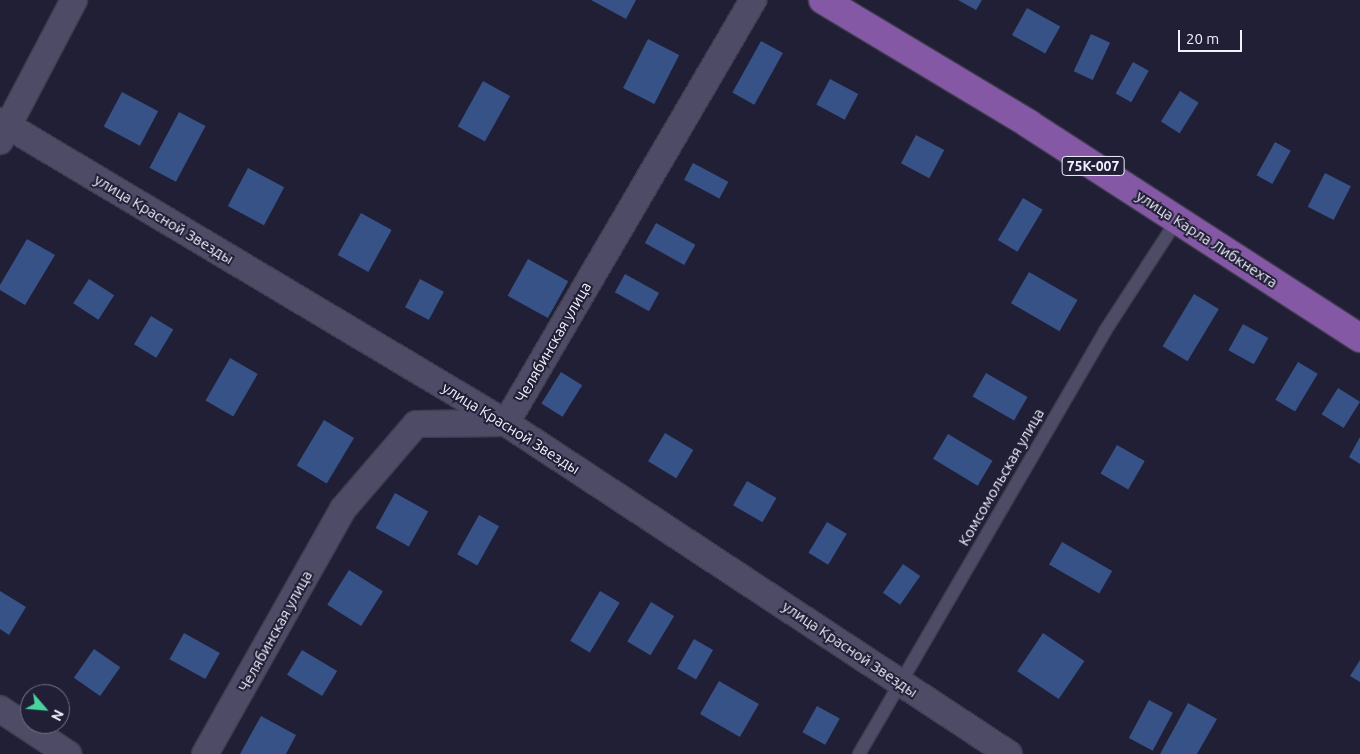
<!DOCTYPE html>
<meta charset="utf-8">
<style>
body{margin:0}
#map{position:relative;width:1360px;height:754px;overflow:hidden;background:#211f36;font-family:Ubuntu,sans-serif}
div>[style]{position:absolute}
.building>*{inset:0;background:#375287;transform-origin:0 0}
.roads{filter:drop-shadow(1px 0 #3e3b4e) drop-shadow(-1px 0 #3e3b4e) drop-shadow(0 1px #3e3b4e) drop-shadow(0 -1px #3e3b4e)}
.service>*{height:12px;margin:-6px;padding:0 6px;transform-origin:6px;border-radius:6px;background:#4d4b65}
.minor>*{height:26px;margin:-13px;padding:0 13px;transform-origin:13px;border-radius:13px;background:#4d4b65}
.primary>*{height:28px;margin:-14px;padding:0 14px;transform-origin:14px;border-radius:14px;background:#8558a5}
span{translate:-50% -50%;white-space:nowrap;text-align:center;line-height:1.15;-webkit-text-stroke:4px #211f36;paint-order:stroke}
.shield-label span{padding:1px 4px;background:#211f36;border:1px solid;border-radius:4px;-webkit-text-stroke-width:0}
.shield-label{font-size:14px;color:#f1f1fe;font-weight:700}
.street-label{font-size:15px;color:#f1f1fe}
.north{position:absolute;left:20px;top:684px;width:50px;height:50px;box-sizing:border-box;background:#211f36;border:1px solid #747386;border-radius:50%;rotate:117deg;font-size:14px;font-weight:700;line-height:20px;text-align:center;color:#f1f1fe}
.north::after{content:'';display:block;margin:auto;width:18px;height:22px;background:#48d49d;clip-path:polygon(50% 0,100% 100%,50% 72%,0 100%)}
.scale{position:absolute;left:1178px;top:30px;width:64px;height:22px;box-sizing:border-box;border:2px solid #f1f1fe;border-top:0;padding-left:6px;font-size:15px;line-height:18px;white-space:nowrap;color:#f1f1fe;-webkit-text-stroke:4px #211f36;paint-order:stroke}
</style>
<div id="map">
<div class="building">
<div style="clip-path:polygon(591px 0,636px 0,626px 19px)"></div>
<div style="clip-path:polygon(958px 0,982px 0,976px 10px)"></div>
<div style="left:1027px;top:8px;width:38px;height:31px;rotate:29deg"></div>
<div style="left:1091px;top:34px;width:21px;height:41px;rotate:25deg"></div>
<div style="left:648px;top:39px;width:35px;height:55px;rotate:27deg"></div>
<div style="left:761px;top:41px;width:25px;height:59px;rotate:29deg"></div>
<div style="left:1133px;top:62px;width:18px;height:36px;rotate:29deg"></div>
<div style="left:830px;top:79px;width:32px;height:29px;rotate:28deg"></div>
<div style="left:483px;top:81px;width:31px;height:52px;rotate:29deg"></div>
<div style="left:1180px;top:91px;width:22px;height:36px;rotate:32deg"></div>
<div style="left:122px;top:92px;width:41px;height:39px;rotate:28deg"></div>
<div style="left:179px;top:112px;width:30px;height:63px;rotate:28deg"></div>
<div style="left:916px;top:135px;width:32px;height:32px;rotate:28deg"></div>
<div style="left:1275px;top:142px;width:18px;height:38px;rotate:29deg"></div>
<div style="left:693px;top:163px;width:40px;height:19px;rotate:28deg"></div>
<div style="left:248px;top:168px;width:41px;height:43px;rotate:28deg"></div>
<div style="left:1325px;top:173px;width:29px;height:38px;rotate:27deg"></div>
<div style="left:1023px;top:198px;width:23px;height:49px;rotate:31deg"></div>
<div style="left:361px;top:213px;width:35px;height:48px;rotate:29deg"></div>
<div style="left:656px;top:223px;width:45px;height:23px;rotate:29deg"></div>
<div style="clip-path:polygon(27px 239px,55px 255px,25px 305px,0 290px,0 285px)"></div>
<div style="left:528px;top:259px;width:46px;height:42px;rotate:29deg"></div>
<div style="left:1029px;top:272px;width:56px;height:36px;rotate:30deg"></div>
<div style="left:625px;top:274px;width:39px;height:21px;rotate:29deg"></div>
<div style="left:89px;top:279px;width:30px;height:29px;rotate:33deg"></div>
<div style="left:420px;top:279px;width:27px;height:32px;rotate:28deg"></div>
<div style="left:1194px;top:294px;width:29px;height:61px;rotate:31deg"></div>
<div style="left:151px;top:316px;width:26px;height:33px;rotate:31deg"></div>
<div style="left:1243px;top:324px;width:29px;height:30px;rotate:29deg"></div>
<div style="left:230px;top:358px;width:32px;height:49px;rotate:30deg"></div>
<div style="left:1298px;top:362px;width:23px;height:44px;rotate:31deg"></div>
<div style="left:561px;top:372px;width:25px;height:37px;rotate:32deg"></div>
<div style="left:986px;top:373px;width:48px;height:27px;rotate:30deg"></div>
<div style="left:1338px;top:388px;width:26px;height:31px;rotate:32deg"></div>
<div style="left:324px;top:420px;width:35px;height:53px;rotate:31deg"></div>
<div style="left:665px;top:433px;width:33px;height:33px;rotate:31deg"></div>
<div style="left:948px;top:434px;width:52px;height:29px;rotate:31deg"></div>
<div style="clip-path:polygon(1360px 437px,1360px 464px,1349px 457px)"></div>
<div style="left:1117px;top:445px;width:32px;height:33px;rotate:30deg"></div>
<div style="left:747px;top:481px;width:34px;height:28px;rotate:30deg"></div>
<div style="left:395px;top:493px;width:38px;height:40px;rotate:29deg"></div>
<div style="left:479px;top:515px;width:23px;height:45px;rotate:29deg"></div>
<div style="left:827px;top:522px;width:23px;height:36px;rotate:31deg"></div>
<div style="left:1062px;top:542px;width:58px;height:26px;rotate:30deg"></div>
<div style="left:903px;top:564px;width:21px;height:35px;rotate:35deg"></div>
<div style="left:349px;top:570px;width:40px;height:41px;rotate:32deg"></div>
<div style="clip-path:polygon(0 591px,26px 607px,9px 635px,0 629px)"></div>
<div style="left:600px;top:591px;width:23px;height:58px;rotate:31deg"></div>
<div style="left:651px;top:602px;width:27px;height:46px;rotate:31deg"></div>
<div style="left:184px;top:633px;width:41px;height:30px;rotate:29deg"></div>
<div style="left:1043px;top:633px;width:50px;height:46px;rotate:34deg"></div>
<div style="left:694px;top:639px;width:22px;height:34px;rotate:30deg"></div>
<div style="left:94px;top:649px;width:32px;height:35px;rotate:35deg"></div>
<div style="left:302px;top:650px;width:41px;height:29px;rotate:31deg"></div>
<div style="clip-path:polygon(1360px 660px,1360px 682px,1350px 676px)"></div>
<div style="left:719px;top:681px;width:46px;height:38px;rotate:30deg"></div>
<div style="left:1149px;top:700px;width:27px;height:43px;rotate:28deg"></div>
<div style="clip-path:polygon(1188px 703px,1217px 719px,1197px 754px,1160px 754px)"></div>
<div style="left:817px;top:706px;width:26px;height:30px;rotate:29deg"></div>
<div style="clip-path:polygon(261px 716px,296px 735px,286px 754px,240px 754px)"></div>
</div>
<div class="roads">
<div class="service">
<div style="left:859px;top:754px;width:489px;rotate:-59.8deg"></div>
<div style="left:1105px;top:331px;width:132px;rotate:-57deg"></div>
</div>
<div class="minor">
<div style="left:0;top:121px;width:589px;rotate:30.83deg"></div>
<div style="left:506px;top:423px;width:602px;rotate:33.35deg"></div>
<div style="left:0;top:141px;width:159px;rotate:-62.3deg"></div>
<div style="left:0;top:709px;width:82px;rotate:33.5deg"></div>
<div style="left:205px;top:754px;width:281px;rotate:-60.6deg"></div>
<div style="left:343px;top:509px;width:112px;rotate:-49.3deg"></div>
<div style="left:416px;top:424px;width:90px;rotate:-0.6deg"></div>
<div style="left:506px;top:423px;width:490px;rotate:-59.7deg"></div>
</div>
<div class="primary">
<div style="left:823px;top:0;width:240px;rotate:31deg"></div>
<div style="left:1029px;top:124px;width:394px;rotate:32.9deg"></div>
</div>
</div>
<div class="shield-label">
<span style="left:1093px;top:166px">75К-007</span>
</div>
<div class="street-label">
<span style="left:164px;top:219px;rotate:31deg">улица Красной Звезды</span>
<span style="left:1207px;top:239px;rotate:33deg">улица Карла Либкнехта</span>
<span style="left:553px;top:342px;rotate:-60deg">Челябинская улица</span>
<span style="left:511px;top:428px;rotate:32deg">улица Красной Звезды</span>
<span style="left:1001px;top:477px;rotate:-60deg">Комсомольская улица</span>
<span style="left:275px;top:631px;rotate:-61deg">Челябинская улица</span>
<span style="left:850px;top:649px;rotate:34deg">улица Красной Звезды</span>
</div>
<div class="north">N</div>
<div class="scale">20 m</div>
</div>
